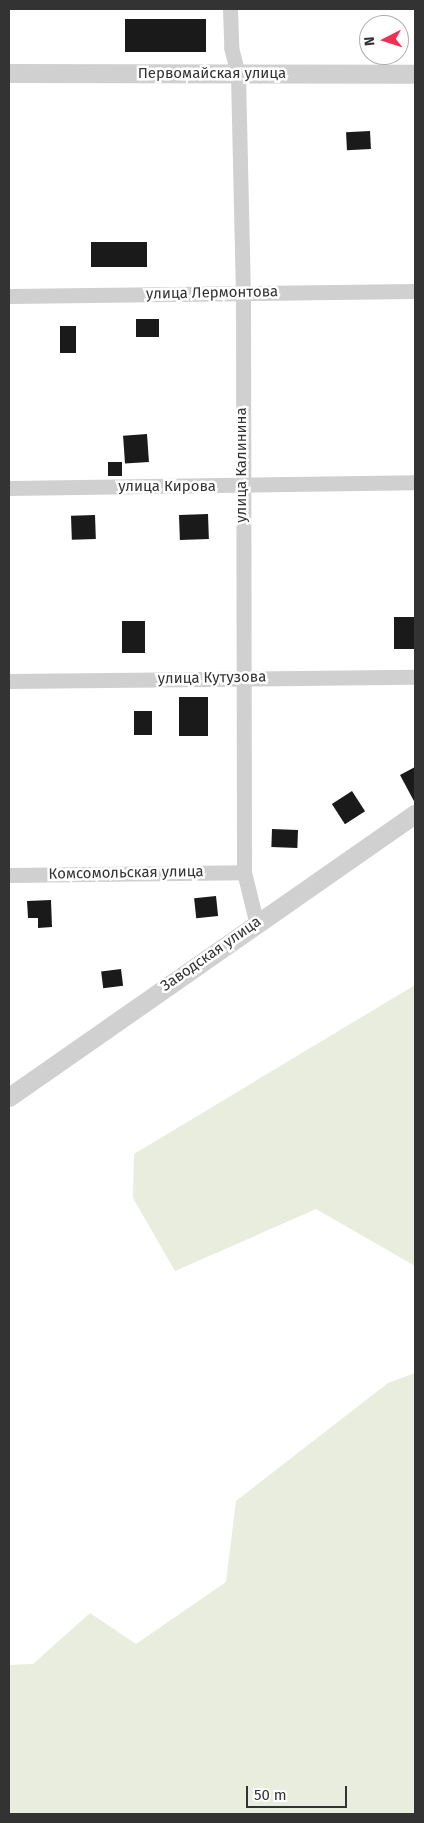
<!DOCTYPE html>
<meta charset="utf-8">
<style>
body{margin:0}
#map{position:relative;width:424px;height:1823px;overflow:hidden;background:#fff;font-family:"Fira Sans",sans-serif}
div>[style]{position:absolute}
.green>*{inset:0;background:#e8edde}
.building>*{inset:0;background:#1a1a1a;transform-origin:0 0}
.minor>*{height:15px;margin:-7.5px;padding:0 7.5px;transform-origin:7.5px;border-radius:7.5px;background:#d0d0d0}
.tertiary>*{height:19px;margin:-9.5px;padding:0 9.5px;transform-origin:9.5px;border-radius:9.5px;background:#d0d0d0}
span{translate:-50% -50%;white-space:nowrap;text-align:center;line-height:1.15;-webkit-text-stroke:5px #fff;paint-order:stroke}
.street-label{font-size:15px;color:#333}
.frame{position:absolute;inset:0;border:10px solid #333;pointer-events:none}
.north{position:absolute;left:359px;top:15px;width:50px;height:50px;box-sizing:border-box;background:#fff;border:1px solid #adadad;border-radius:50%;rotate:265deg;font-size:14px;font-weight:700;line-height:20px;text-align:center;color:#333}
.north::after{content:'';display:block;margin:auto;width:18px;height:22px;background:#ee3154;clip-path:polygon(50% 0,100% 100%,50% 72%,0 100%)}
.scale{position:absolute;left:246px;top:1786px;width:101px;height:22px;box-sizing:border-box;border:2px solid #333;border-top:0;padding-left:6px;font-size:15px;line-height:18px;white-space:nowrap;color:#333;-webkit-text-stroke:4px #fff;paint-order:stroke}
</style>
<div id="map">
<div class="green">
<div style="clip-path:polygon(415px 985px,415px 1266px,316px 1209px,175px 1271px,133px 1198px,134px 1154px)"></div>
<div style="clip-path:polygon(415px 1373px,415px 1814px,9px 1814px,9px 1665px,33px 1664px,90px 1613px,136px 1644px,226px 1582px,236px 1501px,388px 1383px)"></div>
</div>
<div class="building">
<div style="left:206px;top:19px;width:33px;height:81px;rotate:90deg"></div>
<div style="left:370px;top:131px;width:18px;height:24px;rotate:87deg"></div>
<div style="left:91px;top:242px;width:56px;height:25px"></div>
<div style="left:136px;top:319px;width:23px;height:18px"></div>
<div style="left:60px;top:326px;width:16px;height:27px"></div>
<div style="left:147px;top:434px;width:28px;height:24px;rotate:86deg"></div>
<div style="left:108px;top:462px;width:14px;height:14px"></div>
<div style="left:208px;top:514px;width:25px;height:29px;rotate:88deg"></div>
<div style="left:95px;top:515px;width:24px;height:24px;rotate:88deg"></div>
<div style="left:394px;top:617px;width:21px;height:32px"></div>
<div style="left:122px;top:621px;width:23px;height:32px"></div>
<div style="left:179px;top:697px;width:29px;height:39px"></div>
<div style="left:134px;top:711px;width:18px;height:24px"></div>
<div style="clip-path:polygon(415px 767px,415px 803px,400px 775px)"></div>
<div style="left:352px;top:791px;width:24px;height:24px;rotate:57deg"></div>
<div style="left:272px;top:829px;width:26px;height:18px;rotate:2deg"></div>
<div style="left:216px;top:896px;width:20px;height:22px;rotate:84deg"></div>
<div style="clip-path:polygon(51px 900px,52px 927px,38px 928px,38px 918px,28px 918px,27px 901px)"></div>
<div style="left:121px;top:969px;width:17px;height:20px;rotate:83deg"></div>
</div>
<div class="minor">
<div style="left:230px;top:9px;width:38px;rotate:88deg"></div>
<div style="left:231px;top:47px;width:29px;rotate:76deg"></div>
<div style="left:238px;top:75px;width:218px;rotate:88.7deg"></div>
<div style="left:243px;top:293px;width:579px;rotate:89.9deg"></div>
<div style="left:244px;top:872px;width:50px;rotate:76.2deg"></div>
<div style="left:9px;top:296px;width:406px;rotate:-0.7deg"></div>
<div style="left:9px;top:488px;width:406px;rotate:-0.8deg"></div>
<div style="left:9px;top:681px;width:406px;rotate:-0.6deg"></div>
<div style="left:9px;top:875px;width:235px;rotate:-0.7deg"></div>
</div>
<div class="tertiary">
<div style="left:9px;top:73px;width:406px;rotate:0.1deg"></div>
<div style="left:9px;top:1097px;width:495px;rotate:-34.9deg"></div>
</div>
<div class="street-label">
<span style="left:212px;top:74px">Первомайская улица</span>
<span style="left:212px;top:293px;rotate:-1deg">улица Лермонтова</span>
<span style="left:242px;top:465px;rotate:-90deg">улица Калинина</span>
<span style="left:167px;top:487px">улица Кирова</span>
<span style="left:212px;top:678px;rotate:-1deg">улица Кутузова</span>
<span style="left:126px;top:873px;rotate:-1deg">Комсомольская улица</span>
<span style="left:211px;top:954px;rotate:-35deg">Заводская улица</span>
</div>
<div class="frame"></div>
<div class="north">N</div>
<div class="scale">50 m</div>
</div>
